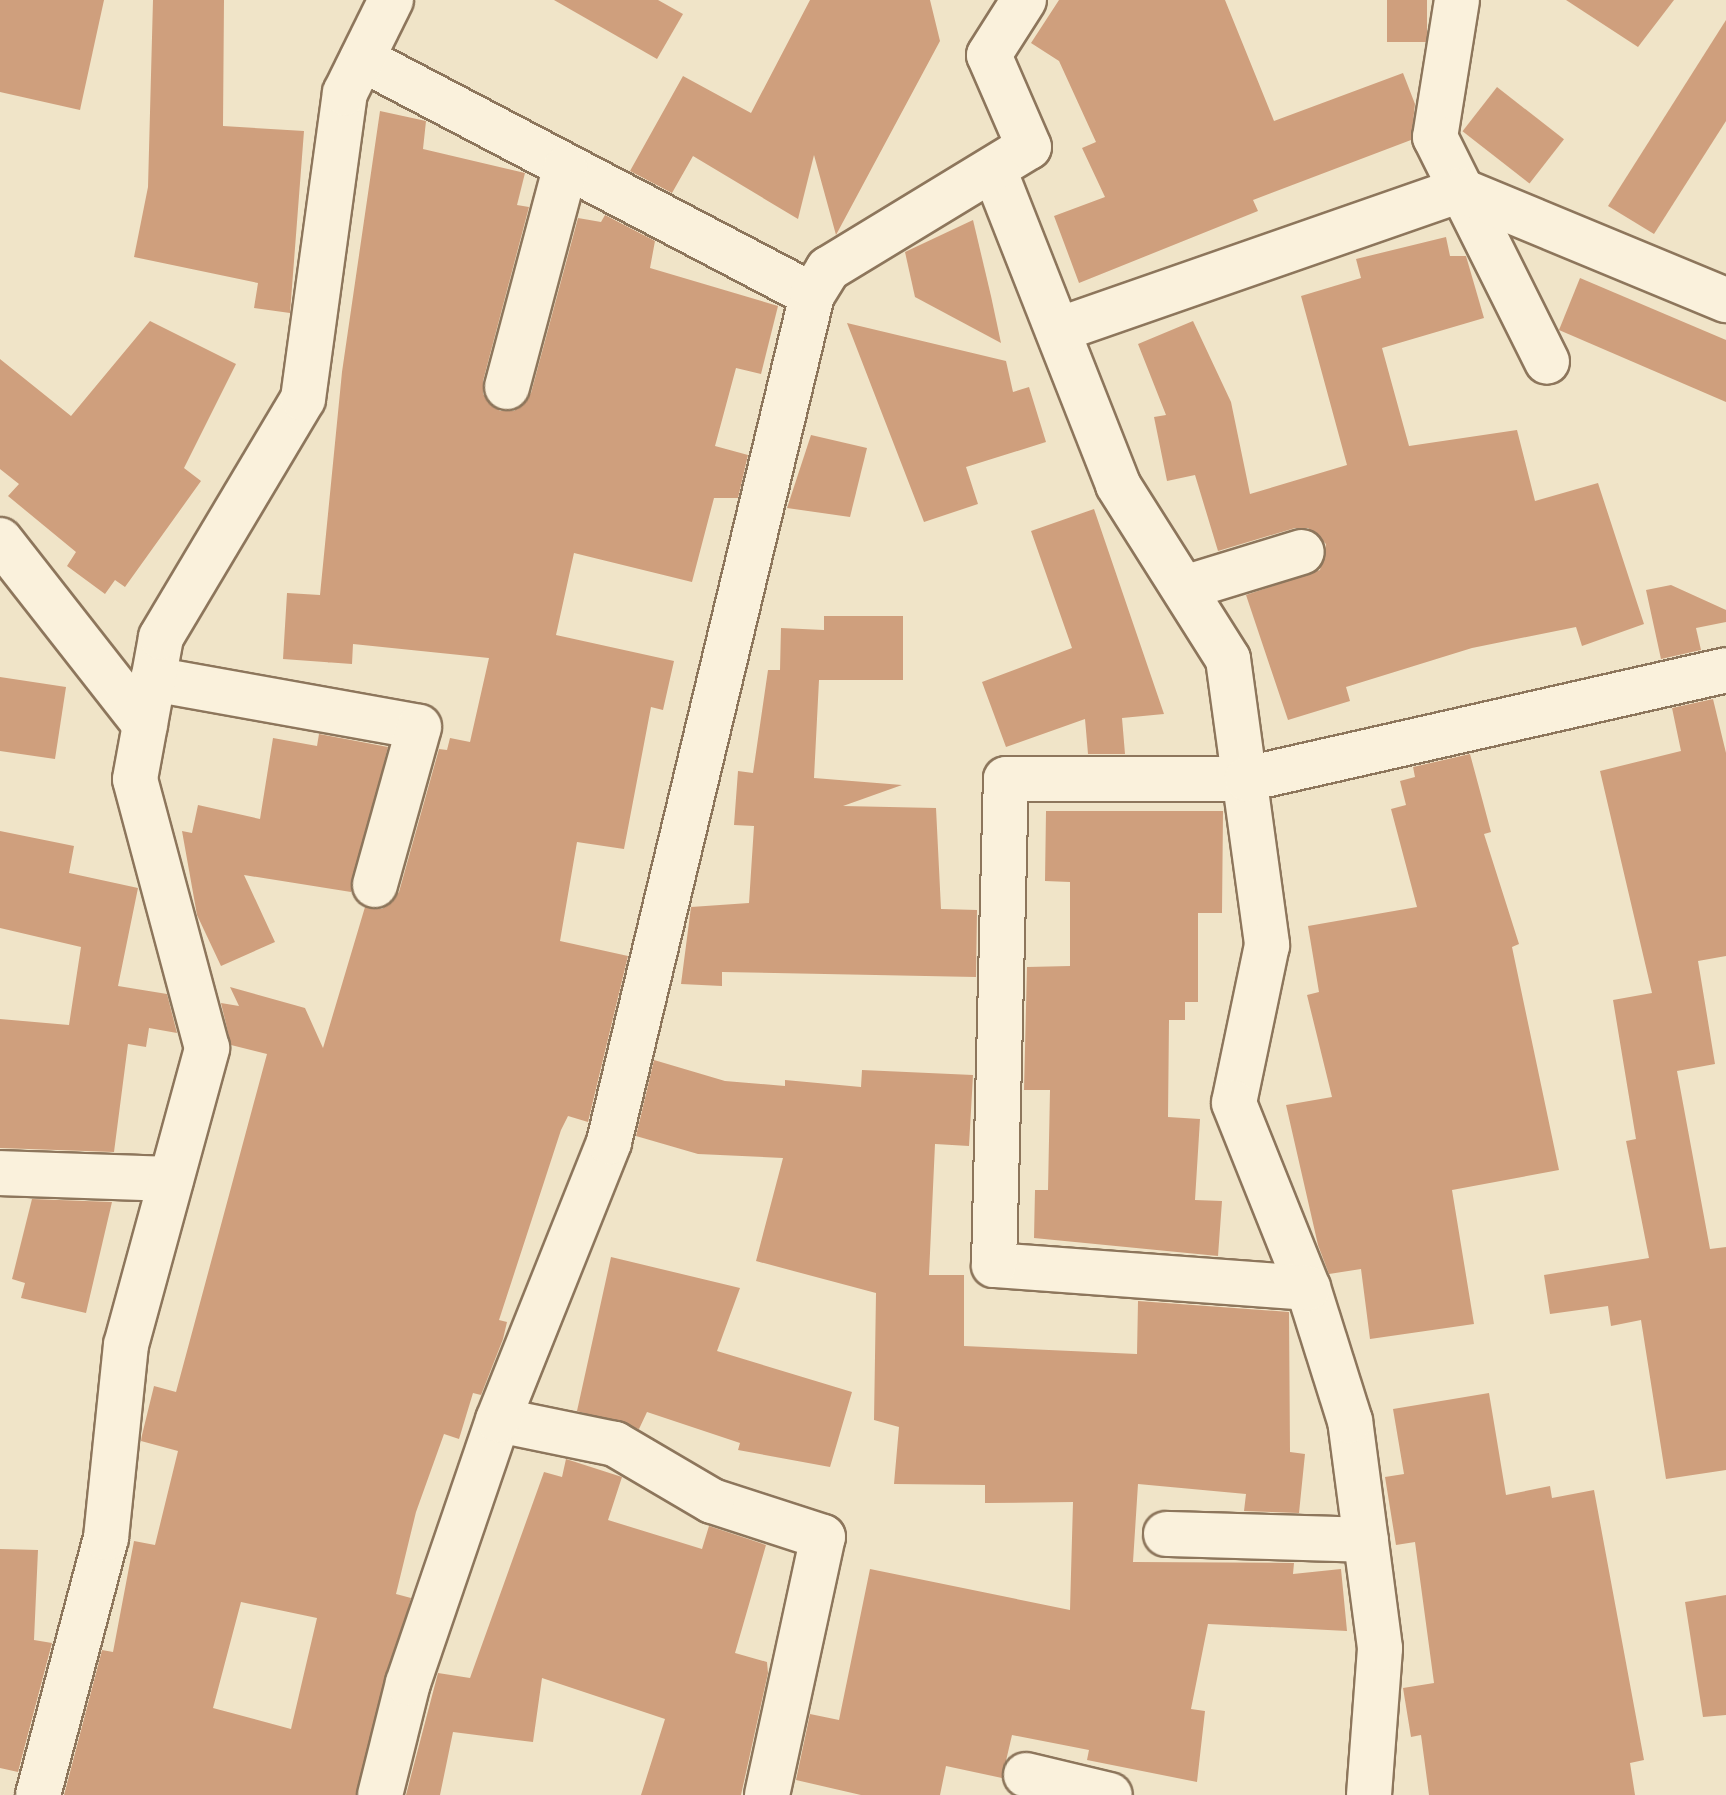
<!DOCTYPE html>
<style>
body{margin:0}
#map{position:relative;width:1726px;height:1795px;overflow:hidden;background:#f0e4c8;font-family:"Noto Serif",serif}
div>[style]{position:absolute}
.building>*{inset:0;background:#cf9f7d;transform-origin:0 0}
.roads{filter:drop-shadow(2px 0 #8d765c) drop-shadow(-2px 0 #8d765c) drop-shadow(0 2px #8d765c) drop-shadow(0 -2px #8d765c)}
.minor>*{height:44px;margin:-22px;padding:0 22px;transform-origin:22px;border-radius:22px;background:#faf1dc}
span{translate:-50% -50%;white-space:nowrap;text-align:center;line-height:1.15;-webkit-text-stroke:8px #f7eed8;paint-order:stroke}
</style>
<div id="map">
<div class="building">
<div style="clip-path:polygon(0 0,104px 0,80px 110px,0 92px)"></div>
<div style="clip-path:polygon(153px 0,224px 0,223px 126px,304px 131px,290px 313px,254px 308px,258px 283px,134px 257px,148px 187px)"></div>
<div style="clip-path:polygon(554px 0,658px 0,683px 14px,657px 59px)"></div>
<div style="clip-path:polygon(810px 0,930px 0,940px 41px,836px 235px,814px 155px,798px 219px,693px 156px,672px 193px,630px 171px,683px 76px,751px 113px)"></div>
<div style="clip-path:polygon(1059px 0,1225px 0,1274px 121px,1403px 73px,1415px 104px,1411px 140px,1253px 200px,1258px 211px,1079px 283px,1054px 216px,1105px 197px,1082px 148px,1096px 142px,1059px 61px,1031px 43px)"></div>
<div style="left:1387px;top:0;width:40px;height:42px"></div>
<div style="clip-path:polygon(1566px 0,1674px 0,1638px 47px)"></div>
<div style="clip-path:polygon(1726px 20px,1726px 121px,1654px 234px,1608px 206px)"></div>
<div style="left:1497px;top:87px;width:85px;height:56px;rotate:38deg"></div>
<div style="clip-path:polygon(evenodd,380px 111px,426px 121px,423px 149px,525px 173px,517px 205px,529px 207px,483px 381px,483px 394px,500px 411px,514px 411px,531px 393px,578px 218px,601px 222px,605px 215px,655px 241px,650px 268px,778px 306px,761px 374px,736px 368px,715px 446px,748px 455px,738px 498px,714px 498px,692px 582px,574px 553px,556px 635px,674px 661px,663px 710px,651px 707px,624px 849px,577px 842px,560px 941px,628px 956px,588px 1122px,568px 1116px,561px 1130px,499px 1320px,507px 1322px,503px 1339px,481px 1395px,473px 1393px,459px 1439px,444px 1434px,416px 1512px,396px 1594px,411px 1598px,356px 1795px,64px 1795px,102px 1650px,113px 1652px,134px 1541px,155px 1545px,178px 1451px,141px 1441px,142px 1435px,154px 1386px,176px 1392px,267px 1054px,231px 1045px,221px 1003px,239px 1006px,230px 987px,305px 1008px,323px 1048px,365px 907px,382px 909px,399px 892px,439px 749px,447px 750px,450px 738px,470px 742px,489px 658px,353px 644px,352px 664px,283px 659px,287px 593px,320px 595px,342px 372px,380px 111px,241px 1602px,317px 1618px,291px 1729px,213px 1708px,241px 1602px)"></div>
<div style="clip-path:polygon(973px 220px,991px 296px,1001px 343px,915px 297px,905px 252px)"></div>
<div style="clip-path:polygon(1446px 237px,1450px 256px,1466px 256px,1484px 318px,1382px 348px,1409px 446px,1517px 430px,1535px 501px,1598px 483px,1644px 624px,1582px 646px,1576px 627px,1472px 648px,1346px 687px,1350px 701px,1288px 720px,1246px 595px,1320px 570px,1326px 544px,1308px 528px,1295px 528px,1218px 551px,1195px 475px,1167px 481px,1154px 417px,1166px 415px,1138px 344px,1193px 321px,1231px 402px,1250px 494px,1347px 465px,1301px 296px,1361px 278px,1356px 259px)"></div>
<div style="clip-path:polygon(1580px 278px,1726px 340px,1726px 402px,1559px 330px)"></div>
<div style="clip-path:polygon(150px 321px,236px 364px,184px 468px,201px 481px,125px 587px,115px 580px,105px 594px,67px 566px,76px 552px,8px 496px,19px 484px,0 469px,0 359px,71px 416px)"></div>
<div style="clip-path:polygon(847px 323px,1006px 361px,1013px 392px,1029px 387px,1046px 442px,966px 467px,978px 504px,924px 522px)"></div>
<div style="clip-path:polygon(811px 435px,867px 448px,850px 517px,787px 508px)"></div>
<div style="clip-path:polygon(1094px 509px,1164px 714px,1122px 718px,1125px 754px,1088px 754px,1085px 719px,1006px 747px,982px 682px,1072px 648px,1031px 531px)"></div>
<div style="clip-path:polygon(1671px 585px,1726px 610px,1726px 622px,1696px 628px,1701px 650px,1661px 659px,1646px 590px)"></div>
<div style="clip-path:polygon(824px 616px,903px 616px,903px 680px,819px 680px,814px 778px,902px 785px,843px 806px,936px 808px,941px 909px,977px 910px,976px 977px,722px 972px,722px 986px,681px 984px,691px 907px,749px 903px,754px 826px,734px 825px,738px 771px,753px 773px,768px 670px,780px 670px,781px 628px,824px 630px)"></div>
<div style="clip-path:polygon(0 677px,66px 687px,55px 759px,0 751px)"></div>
<div style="clip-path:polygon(1713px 699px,1726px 753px,1726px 956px,1698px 961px,1715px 1064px,1677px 1071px,1710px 1249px,1726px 1247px,1726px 1470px,1666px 1479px,1641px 1320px,1611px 1326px,1608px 1306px,1550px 1314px,1544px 1275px,1649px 1258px,1626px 1141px,1636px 1139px,1613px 1000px,1652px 993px,1600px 771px,1681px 751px,1672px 708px)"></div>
<div style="clip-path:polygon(319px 734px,388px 747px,351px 892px,244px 875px,275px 942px,221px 966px,197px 915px,182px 831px,192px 833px,198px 805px,260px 819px,273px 738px,317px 746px)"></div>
<div style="clip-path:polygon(1470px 754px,1491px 832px,1484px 834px,1519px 944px,1512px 947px,1559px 1170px,1452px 1190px,1474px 1324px,1370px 1339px,1361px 1269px,1329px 1274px,1318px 1245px,1286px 1105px,1332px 1097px,1307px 995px,1319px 992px,1308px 926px,1417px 907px,1391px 809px,1406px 805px,1400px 781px,1415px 777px,1413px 767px)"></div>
<div style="clip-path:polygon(1046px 811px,1223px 811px,1222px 913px,1198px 913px,1198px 1002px,1185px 1002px,1185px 1020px,1169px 1020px,1168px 1117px,1200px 1119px,1195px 1200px,1222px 1201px,1218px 1256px,1034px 1238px,1035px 1190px,1048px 1190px,1050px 1090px,1024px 1090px,1027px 967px,1070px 966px,1070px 882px,1045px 881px)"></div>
<div style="clip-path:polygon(0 831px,74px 846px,69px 873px,138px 888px,118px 986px,167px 994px,177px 1033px,149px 1028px,146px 1047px,128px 1044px,114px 1152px,0 1148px,0 1019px,69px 1025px,81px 947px,0 928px)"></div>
<div style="clip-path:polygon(654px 1060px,725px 1081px,785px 1086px,785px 1080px,861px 1087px,862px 1070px,973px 1075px,969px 1146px,935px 1144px,929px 1275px,964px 1275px,964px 1346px,1137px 1354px,1138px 1301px,1289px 1312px,1290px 1452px,1305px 1454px,1299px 1513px,1244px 1511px,1246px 1494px,1138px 1484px,1133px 1562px,1294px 1563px,1293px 1574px,1341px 1569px,1347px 1631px,1208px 1624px,1191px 1709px,1205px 1711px,1197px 1782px,1087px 1760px,1089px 1750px,1012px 1735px,1002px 1778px,946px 1766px,940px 1795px,861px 1795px,796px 1780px,810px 1714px,839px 1720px,870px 1569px,1070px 1610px,1073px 1502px,985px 1503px,985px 1485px,894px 1484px,899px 1427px,874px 1420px,876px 1293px,756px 1261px,783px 1158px,698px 1154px,636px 1136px)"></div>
<div style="clip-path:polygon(32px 1199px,112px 1202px,86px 1313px,21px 1298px,25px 1283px,12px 1279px)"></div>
<div style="clip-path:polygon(611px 1257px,740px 1288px,717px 1351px,852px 1392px,830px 1467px,738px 1450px,740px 1443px,647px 1412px,639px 1429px,577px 1411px)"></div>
<div style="clip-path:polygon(1489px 1393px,1506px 1495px,1550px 1486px,1552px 1498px,1594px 1490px,1644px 1760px,1630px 1763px,1635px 1795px,1429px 1795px,1421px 1735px,1411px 1737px,1403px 1688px,1434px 1683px,1415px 1542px,1396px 1545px,1385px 1477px,1404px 1474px,1393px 1409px)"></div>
<div style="clip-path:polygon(566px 1459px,622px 1477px,608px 1520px,702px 1549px,709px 1526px,766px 1545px,735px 1653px,767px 1662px,768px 1673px,741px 1795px,641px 1795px,665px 1719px,542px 1678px,533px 1742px,453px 1732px,440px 1795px,406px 1795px,438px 1673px,470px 1678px,544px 1472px,562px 1477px)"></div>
<div style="clip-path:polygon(0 1549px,38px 1550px,34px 1640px,52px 1643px,18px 1772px,0 1768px)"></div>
<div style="clip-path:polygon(1726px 1595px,1726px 1715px,1703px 1717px,1685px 1602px)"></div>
</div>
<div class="roads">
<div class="minor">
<div style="left:1457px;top:0;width:139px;rotate:99.1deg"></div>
<div style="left:1435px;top:137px;width:251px;rotate:63.5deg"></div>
<div style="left:362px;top:59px;width:508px;rotate:27.67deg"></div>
<div style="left:995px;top:172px;width:336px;rotate:68.5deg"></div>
<div style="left:1118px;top:485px;width:206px;rotate:57.7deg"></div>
<div style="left:1228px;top:659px;width:289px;rotate:82.2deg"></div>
<div style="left:1267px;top:945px;width:161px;rotate:101.8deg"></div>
<div style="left:1234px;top:1103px;width:199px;rotate:68.2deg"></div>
<div style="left:1061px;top:329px;width:423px;rotate:-19.2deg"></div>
<div style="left:1460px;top:190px;width:288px;rotate:22.5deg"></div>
<div style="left:507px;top:387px;width:226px;rotate:-75.1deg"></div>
<div style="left:0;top:540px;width:235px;rotate:51.9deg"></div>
<div style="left:1184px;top:588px;width:123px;rotate:-17deg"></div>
<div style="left:153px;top:679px;width:270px;rotate:10.2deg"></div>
<div style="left:419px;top:727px;width:164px;rotate:105.6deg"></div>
<div style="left:0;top:1173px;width:171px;rotate:2deg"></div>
<div style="left:1166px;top:1534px;width:200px;rotate:1.7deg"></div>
<div style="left:1026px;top:1775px;width:86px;rotate:13.4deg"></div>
<div style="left:38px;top:1795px;width:266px;rotate:-75.2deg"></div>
<div style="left:106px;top:1538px;width:194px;rotate:-84.1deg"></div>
<div style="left:126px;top:1345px;width:308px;rotate:-74.7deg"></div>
<div style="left:207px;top:1048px;width:278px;rotate:-105deg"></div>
<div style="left:135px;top:779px;width:144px;rotate:-79.6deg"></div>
<div style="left:161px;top:637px;width:277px;rotate:-59.2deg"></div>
<div style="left:303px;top:399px;width:309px;rotate:-82.2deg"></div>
<div style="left:345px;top:93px;width:104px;rotate:-63.7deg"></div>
<div style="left:380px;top:1795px;width:115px;rotate:-76deg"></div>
<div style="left:408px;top:1683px;width:278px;rotate:-71.1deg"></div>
<div style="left:767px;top:1795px;width:264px;rotate:-77.8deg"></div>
<div style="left:823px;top:1537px;width:117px;rotate:-162deg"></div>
<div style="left:712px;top:1501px;width:113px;rotate:-149.6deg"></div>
<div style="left:615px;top:1444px;width:119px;rotate:-168.4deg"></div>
<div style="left:498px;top:1420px;width:299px;rotate:-68.2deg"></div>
<div style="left:609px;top:1142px;width:871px;rotate:-76.52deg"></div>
<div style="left:812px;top:295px;width:31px;rotate:-58deg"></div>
<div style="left:828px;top:269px;width:235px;rotate:-31.3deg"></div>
<div style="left:1029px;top:147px;width:100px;rotate:-113.5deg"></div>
<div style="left:989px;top:55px;width:65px;rotate:-57.5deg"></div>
<div style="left:1369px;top:1795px;width:147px;rotate:-85.7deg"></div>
<div style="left:1380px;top:1648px;width:229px;rotate:-97.5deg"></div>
<div style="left:1350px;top:1421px;width:139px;rotate:-107.5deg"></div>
<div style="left:1308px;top:1288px;width:315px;rotate:-175.8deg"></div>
<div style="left:994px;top:1265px;width:486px;rotate:-88.6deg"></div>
<div style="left:1006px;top:779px;width:241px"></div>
<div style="left:1247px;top:779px;width:491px;rotate:-12.8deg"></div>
</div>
</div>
</div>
